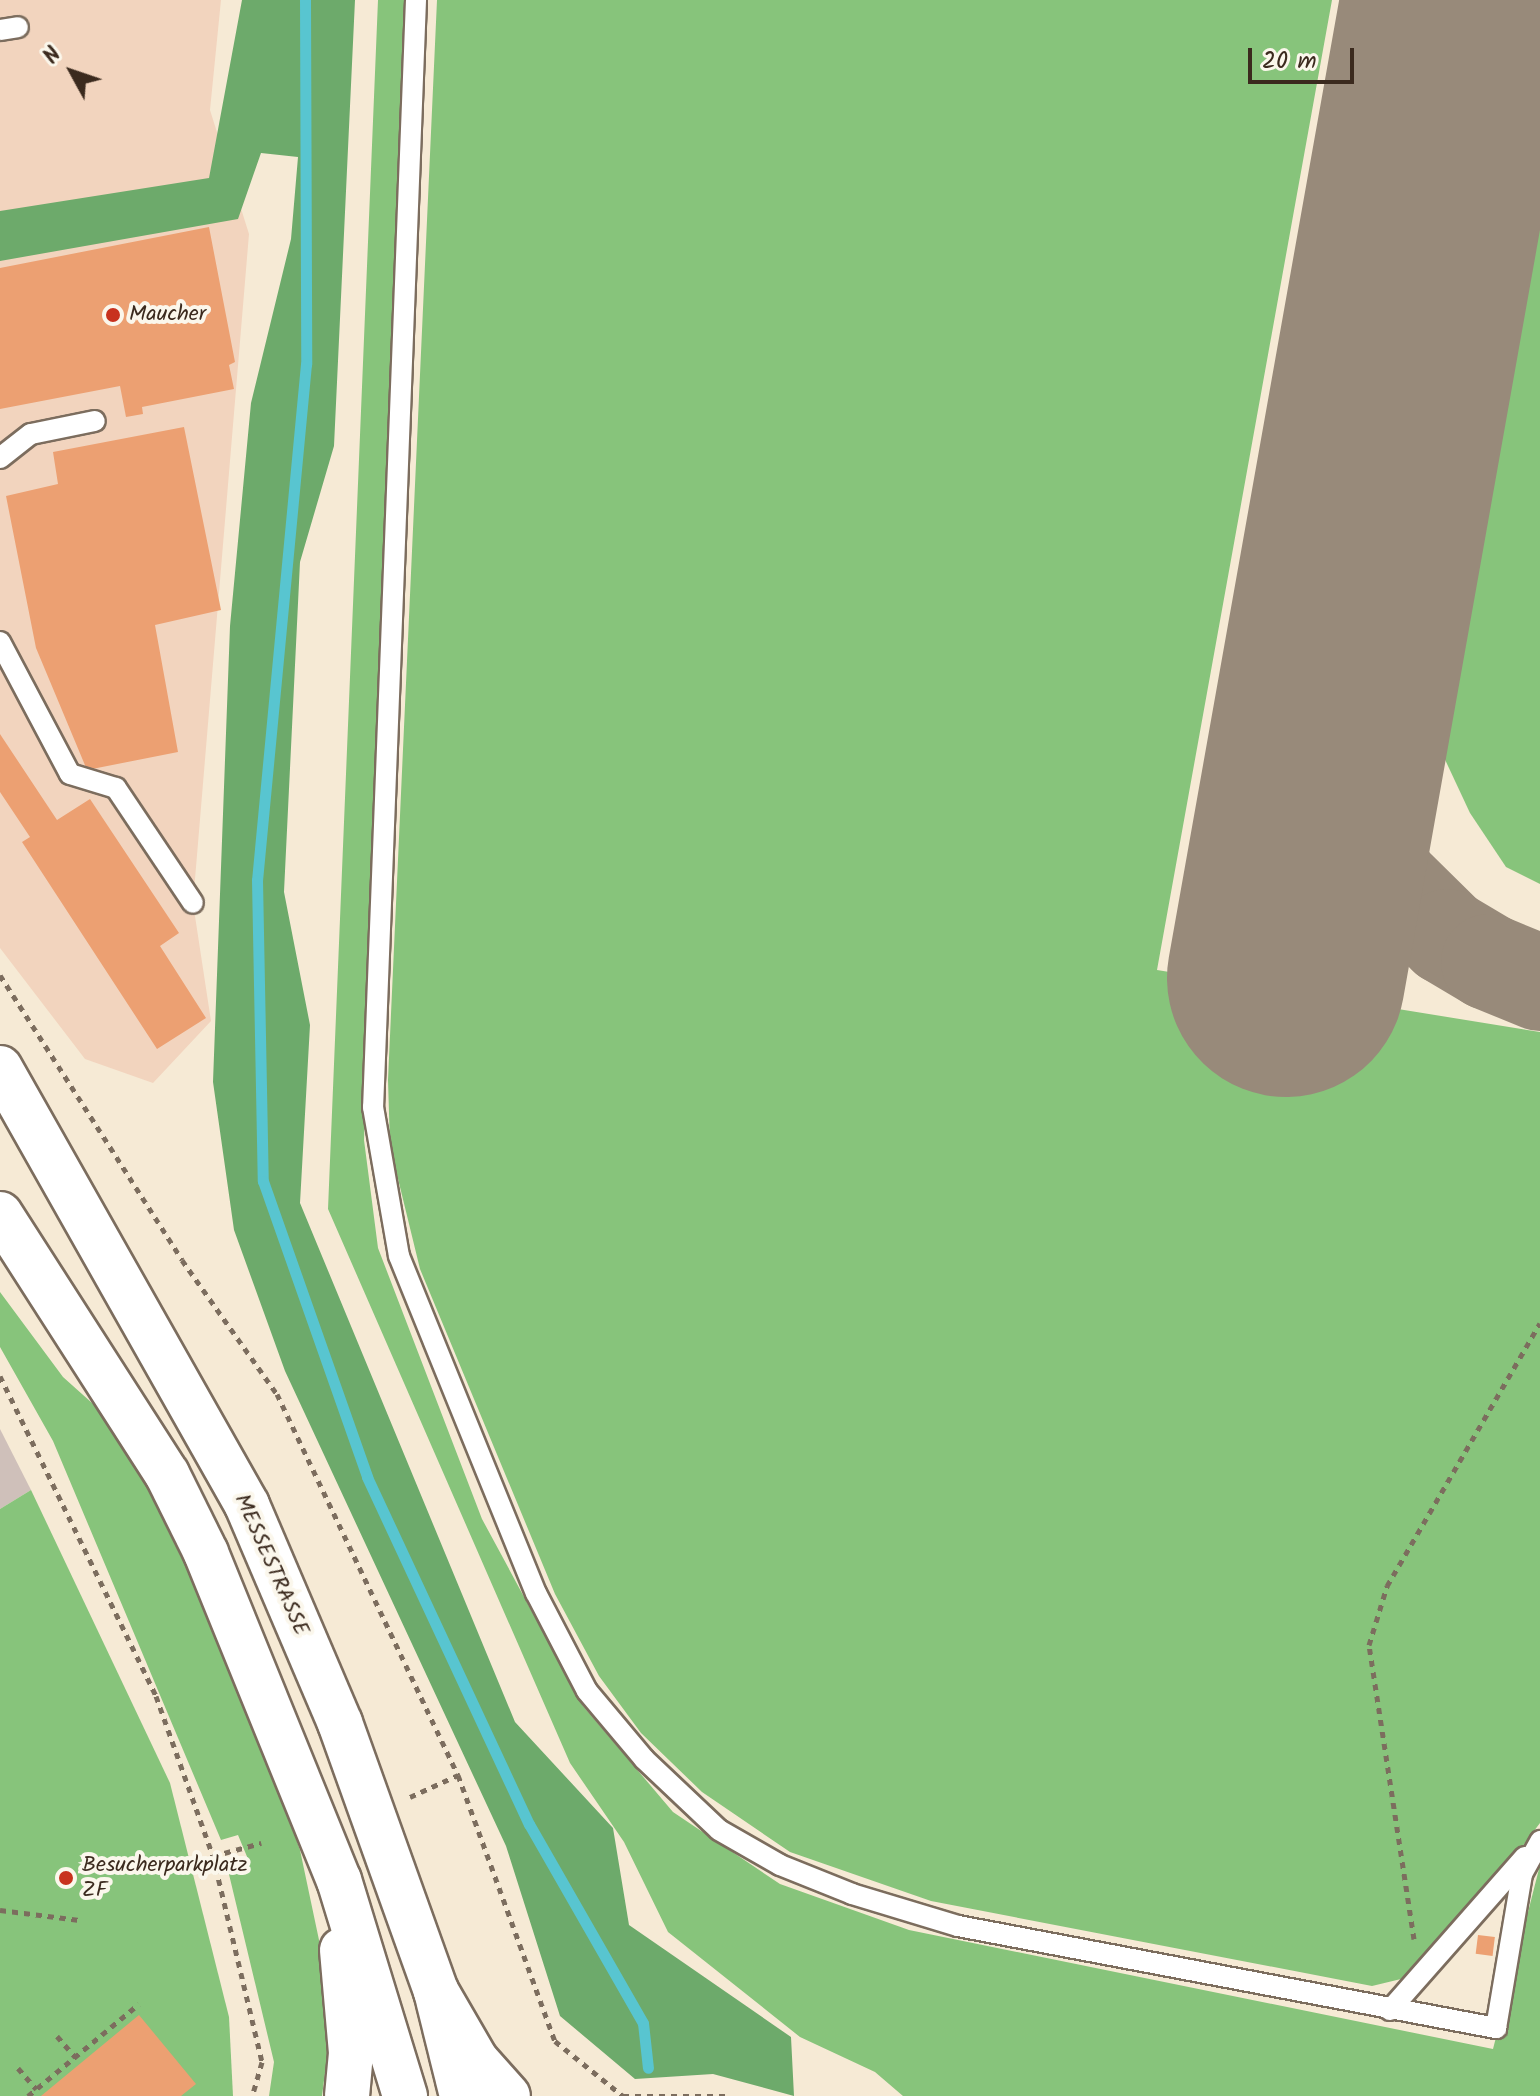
<!DOCTYPE html>
<style>
body{margin:0}
#map{position:relative;width:1540px;height:2096px;overflow:hidden;background:#f6ead5;font-family:Kalam,sans-serif}
div>[style]{position:absolute}
.built>*{inset:0;background:#f2d4be}
.industrial>*{inset:0;background:#cfc0ba}
.green>*{inset:0;background:#87c47b}
.forest>*{inset:0;background:#6daa6b}
.stream>*{height:11px;margin:-5.5px;padding:0 5.5px;transform-origin:5.5px;border-radius:5.5px;background:#58c5d0}
.taxiway>*{height:96px;margin:-48px;padding:0 48px;transform-origin:48px;border-radius:48px;background:#988a7a}
.runway>*{height:238px;margin:-119px;padding:0 119px;transform-origin:119px;border-radius:119px;background:#988a7a}
.building>*{inset:0;background:#eca072;transform-origin:0 0}
.path>*{height:5px;margin-top:-2.5px;transform-origin:0;background:repeating-linear-gradient(90deg,#7c6d5e 0 6px,transparent 0 12px)}
.roads{filter:drop-shadow(2px 0 #7c6d5e) drop-shadow(-2px 0 #7c6d5e) drop-shadow(0 2px #7c6d5e) drop-shadow(0 -2px #7c6d5e)}
.lane>*{height:20px;margin:-10px;padding:0 10px;transform-origin:10px;border-radius:10px;background:#fff}
.secondary>*{height:44px;margin:-22px;padding:0 22px;transform-origin:22px;border-radius:22px;background:#fff}
.primary>*{height:44px;margin:-22px;padding:0 22px;transform-origin:22px;border-radius:22px;background:#fff}
.dots>*{width:22px;height:22px;translate:-50% -50%;box-sizing:border-box;border:4px solid #fbf7ec;border-radius:50%}
span{translate:-50% -50%;white-space:nowrap;text-align:center;line-height:1.15;-webkit-text-stroke:8px #fbf7ec;paint-order:stroke}
.poi-label{font-size:22px;color:#3b2a1e}
.left{translate:0 -50%;text-align:left}
.street-label{font-size:22px;color:#3b2a1e}
.north{position:absolute;left:32px;top:32px;width:80px;height:80px;-webkit-text-stroke:6px #fbf7ec;paint-order:stroke;rotate:310deg;font-size:22px;font-weight:700;line-height:32px;text-align:center;color:#3b2a1e}
.north::after{content:'';display:block;margin:auto;width:28px;height:36px;background:#3b2a1e;clip-path:polygon(50% 0,100% 100%,50% 72%,0 100%)}
.scale{position:absolute;left:1248px;top:48px;width:106px;height:36px;box-sizing:border-box;border:4px solid #3b2a1e;border-top:0;padding-left:10px;font-size:24px;line-height:28px;white-space:nowrap;color:#3b2a1e;-webkit-text-stroke:6px #fbf7ec;paint-order:stroke}
</style>
<div id="map">
<div class="built">
<div style="clip-path:polygon(0 0,221px 0,210px 110px,249px 234px,193px 903px,211px 1021px,153px 1083px,85px 1059px,0 948px)"></div>
</div>
<div class="industrial">
<div style="clip-path:polygon(0 1429px,31px 1490px,0 1509px)"></div>
</div>
<div class="green">
<div style="clip-path:polygon(378px 0,405px 0,364px 1140px,378px 1248px,482px 1519px,583px 1706px,673px 1812px,780px 1884px,909px 1930px,1493px 2049px,1540px 1865px,1540px 2096px,903px 2096px,875px 2072px,800px 2037px,668px 1932px,624px 1842px,570px 1763px,328px 1209px)"></div>
<div style="clip-path:polygon(437px 0,1332px 0,1157px 970px,1540px 1032px,1540px 1823px,1513px 1859px,1401px 1979px,1372px 1986px,931px 1901px,790px 1852px,702px 1792px,641px 1733px,599px 1676px,555px 1594px,420px 1269px,390px 1146px,388px 1080px)"></div>
<div style="clip-path:polygon(1540px 198px,1540px 884px,1506px 867px,1470px 813px,1441px 751px)"></div>
<div style="clip-path:polygon(0 1292px,63px 1377px,111px 1420px,193px 1572px,261px 1740px,300px 1850px,319px 1940px,329px 2042px,322px 2096px,269px 2096px,274px 2062px,227px 1866px,248px 1859px,238px 1835px,221px 1840px,53px 1441px,0 1347px)"></div>
<div style="clip-path:polygon(31px 1490px,170px 1783px,229px 2017px,233px 2096px,0 2096px,0 1509px)"></div>
</div>
<div class="forest">
<div style="clip-path:polygon(242px 0,355px 0,334px 446px,300px 562px,284px 892px,310px 1025px,300px 1203px,515px 1722px,613px 1828px,629px 1925px,791px 2037px,794px 2096px,713px 2074px,635px 2079px,560px 2016px,506px 1846px,285px 1371px,234px 1230px,213px 1082px,230px 626px,251px 403px,291px 239px,298px 157px,261px 153px,238px 219px,0 261px,0 211px,209px 178px)"></div>
</div>
<div class="stream">
<div style="left:305px;top:0;width:364px;rotate:89.8deg"></div>
<div style="left:306px;top:364px;width:518px;rotate:95.42deg"></div>
<div style="left:257px;top:880px;width:301px;rotate:88.9deg"></div>
<div style="left:263px;top:1181px;width:314px;rotate:70.6deg"></div>
<div style="left:367px;top:1477px;width:383px;rotate:65deg"></div>
<div style="left:529px;top:1824px;width:229px;rotate:60.2deg"></div>
<div style="left:643px;top:2023px;width:45px;rotate:83.7deg"></div>
</div>
<div class="taxiway">
<div style="left:1342px;top:661px;width:45px;rotate:95.1deg"></div>
<div style="left:1338px;top:706px;width:76px;rotate:84.7deg"></div>
<div style="left:1345px;top:782px;width:75px;rotate:68.2deg"></div>
<div style="left:1373px;top:852px;width:35px;rotate:59deg"></div>
<div style="left:1391px;top:882px;width:78px;rotate:44.5deg"></div>
<div style="left:1447px;top:937px;width:49px;rotate:30.8deg"></div>
<div style="left:1489px;top:962px;width:55px;rotate:22.4deg"></div>
</div>
<div class="runway">
<div style="left:1286px;top:978px;width:993px;rotate:-79.91deg"></div>
</div>
<div class="building">
<div style="clip-path:polygon(209px 227px,235px 362px,229px 365px,234px 389px,142px 407px,143px 414px,126px 417px,120px 386px,0 409px,0 268px)"></div>
<div style="clip-path:polygon(184px 427px,221px 610px,155px 625px,178px 752px,87px 770px,36px 648px,6px 496px,58px 484px,53px 452px)"></div>
<div style="clip-path:polygon(0 734px,57px 820px,90px 799px,179px 933px,160px 946px,206px 1018px,157px 1049px,22px 842px,30px 837px,0 792px)"></div>
<div style="left:1478px;top:1935px;width:17px;height:19px;rotate:7deg"></div>
<div style="clip-path:polygon(139px 2015px,196px 2084px,181px 2096px,41px 2096px)"></div>
</div>
<div class="path">
<div style="left:0;top:975px;width:338px;rotate:57.4deg"></div>
<div style="left:182px;top:1260px;width:164px;rotate:54.7deg"></div>
<div style="left:277px;top:1394px;width:422px;rotate:64.6deg"></div>
<div style="left:458px;top:1775px;width:283px;rotate:70deg"></div>
<div style="left:555px;top:2041px;width:87px;rotate:39deg"></div>
<div style="left:623px;top:2096px;width:104px"></div>
<div style="left:0;top:1376px;width:356px;rotate:64deg"></div>
<div style="left:156px;top:1696px;width:170px;rotate:70.4deg"></div>
<div style="left:213px;top:1856px;width:212px;rotate:76.6deg"></div>
<div style="left:262px;top:2062px;width:35px;rotate:106deg"></div>
<div style="left:410px;top:1797px;width:53px;rotate:-24.6deg"></div>
<div style="left:213px;top:1856px;width:50px;rotate:-15.2deg"></div>
<div style="left:0;top:1910px;width:80px;rotate:7.2deg"></div>
<div style="left:1414px;top:1939px;width:297px;rotate:-98.7deg"></div>
<div style="left:1369px;top:1645px;width:62px;rotate:-73deg"></div>
<div style="left:1387px;top:1586px;width:304px;rotate:-59.8deg"></div>
<div style="left:57px;top:2036px;width:28px;rotate:49deg"></div>
<div style="left:18px;top:2068px;width:28px;rotate:49deg"></div>
<div style="left:28px;top:2096px;width:144px;rotate:-39.7deg"></div>
</div>
<div class="roads">
<div class="lane">
<div style="left:416px;top:0;width:1108px;rotate:92.22deg"></div>
<div style="left:373px;top:1107px;width:151px;rotate:80.1deg"></div>
<div style="left:399px;top:1256px;width:364px;rotate:67.9deg"></div>
<div style="left:536px;top:1593px;width:110px;rotate:62.5deg"></div>
<div style="left:587px;top:1691px;width:89px;rotate:50deg"></div>
<div style="left:644px;top:1759px;width:103px;rotate:43.4deg"></div>
<div style="left:719px;top:1830px;width:70px;rotate:29.8deg"></div>
<div style="left:780px;top:1865px;width:78px;rotate:21.9deg"></div>
<div style="left:852px;top:1894px;width:111px;rotate:16.8deg"></div>
<div style="left:958px;top:1926px;width:548px;rotate:10.74deg"></div>
<div style="left:1496px;top:2028px;width:156px;rotate:-80.4deg"></div>
<div style="left:1522px;top:1874px;width:38px;rotate:-61deg"></div>
<div style="left:0;top:30px;width:18px;rotate:-9deg"></div>
<div style="left:0;top:458px;width:39px;rotate:-38deg"></div>
<div style="left:31px;top:434px;width:65px;rotate:-11.5deg"></div>
<div style="left:0;top:642px;width:149px;rotate:62.1deg"></div>
<div style="left:70px;top:774px;width:48px;rotate:16.9deg"></div>
<div style="left:116px;top:788px;width:138px;rotate:56.2deg"></div>
<div style="left:1390px;top:2010px;width:204px;rotate:-48.6deg"></div>
</div>
<div class="secondary">
<div style="left:0;top:1068px;width:502px;rotate:60.52deg"></div>
<div style="left:247px;top:1505px;width:237px;rotate:66.9deg"></div>
<div style="left:340px;top:1723px;width:285px;rotate:70.3deg"></div>
<div style="left:436px;top:1991px;width:108px;rotate:76.1deg"></div>
<div style="left:0;top:1214px;width:309px;rotate:57.3deg"></div>
<div style="left:167px;top:1474px;width:88px;rotate:63.7deg"></div>
<div style="left:206px;top:1553px;width:353px;rotate:67.9deg"></div>
<div style="left:339px;top:1880px;width:226px;rotate:73deg"></div>
<div style="left:342px;top:1950px;width:103px;rotate:85deg"></div>
<div style="left:351px;top:2053px;width:43px;rotate:95.3deg"></div>
</div>
<div class="primary">
<div style="left:436px;top:1991px;width:80px;rotate:59.9deg"></div>
<div style="left:476px;top:2060px;width:48px;rotate:48.4deg"></div>
</div>
</div>
<div class="dots">
<div style="left:113px;top:315px;background:#c8321e"></div>
<div style="left:66px;top:1878px;background:#c8321e"></div>
</div>
<div class="poi-label">
<span class="left" style="left:129px;top:315px">Maucher</span>
<span class="left" style="left:82px;top:1878px">Besucherparkplatz<br>ZF</span>
</div>
<div class="street-label">
<span style="left:271px;top:1565px;rotate:66deg">MESSESTRASSE</span>
</div>
<div class="north">N</div>
<div class="scale">20 m</div>
</div>
